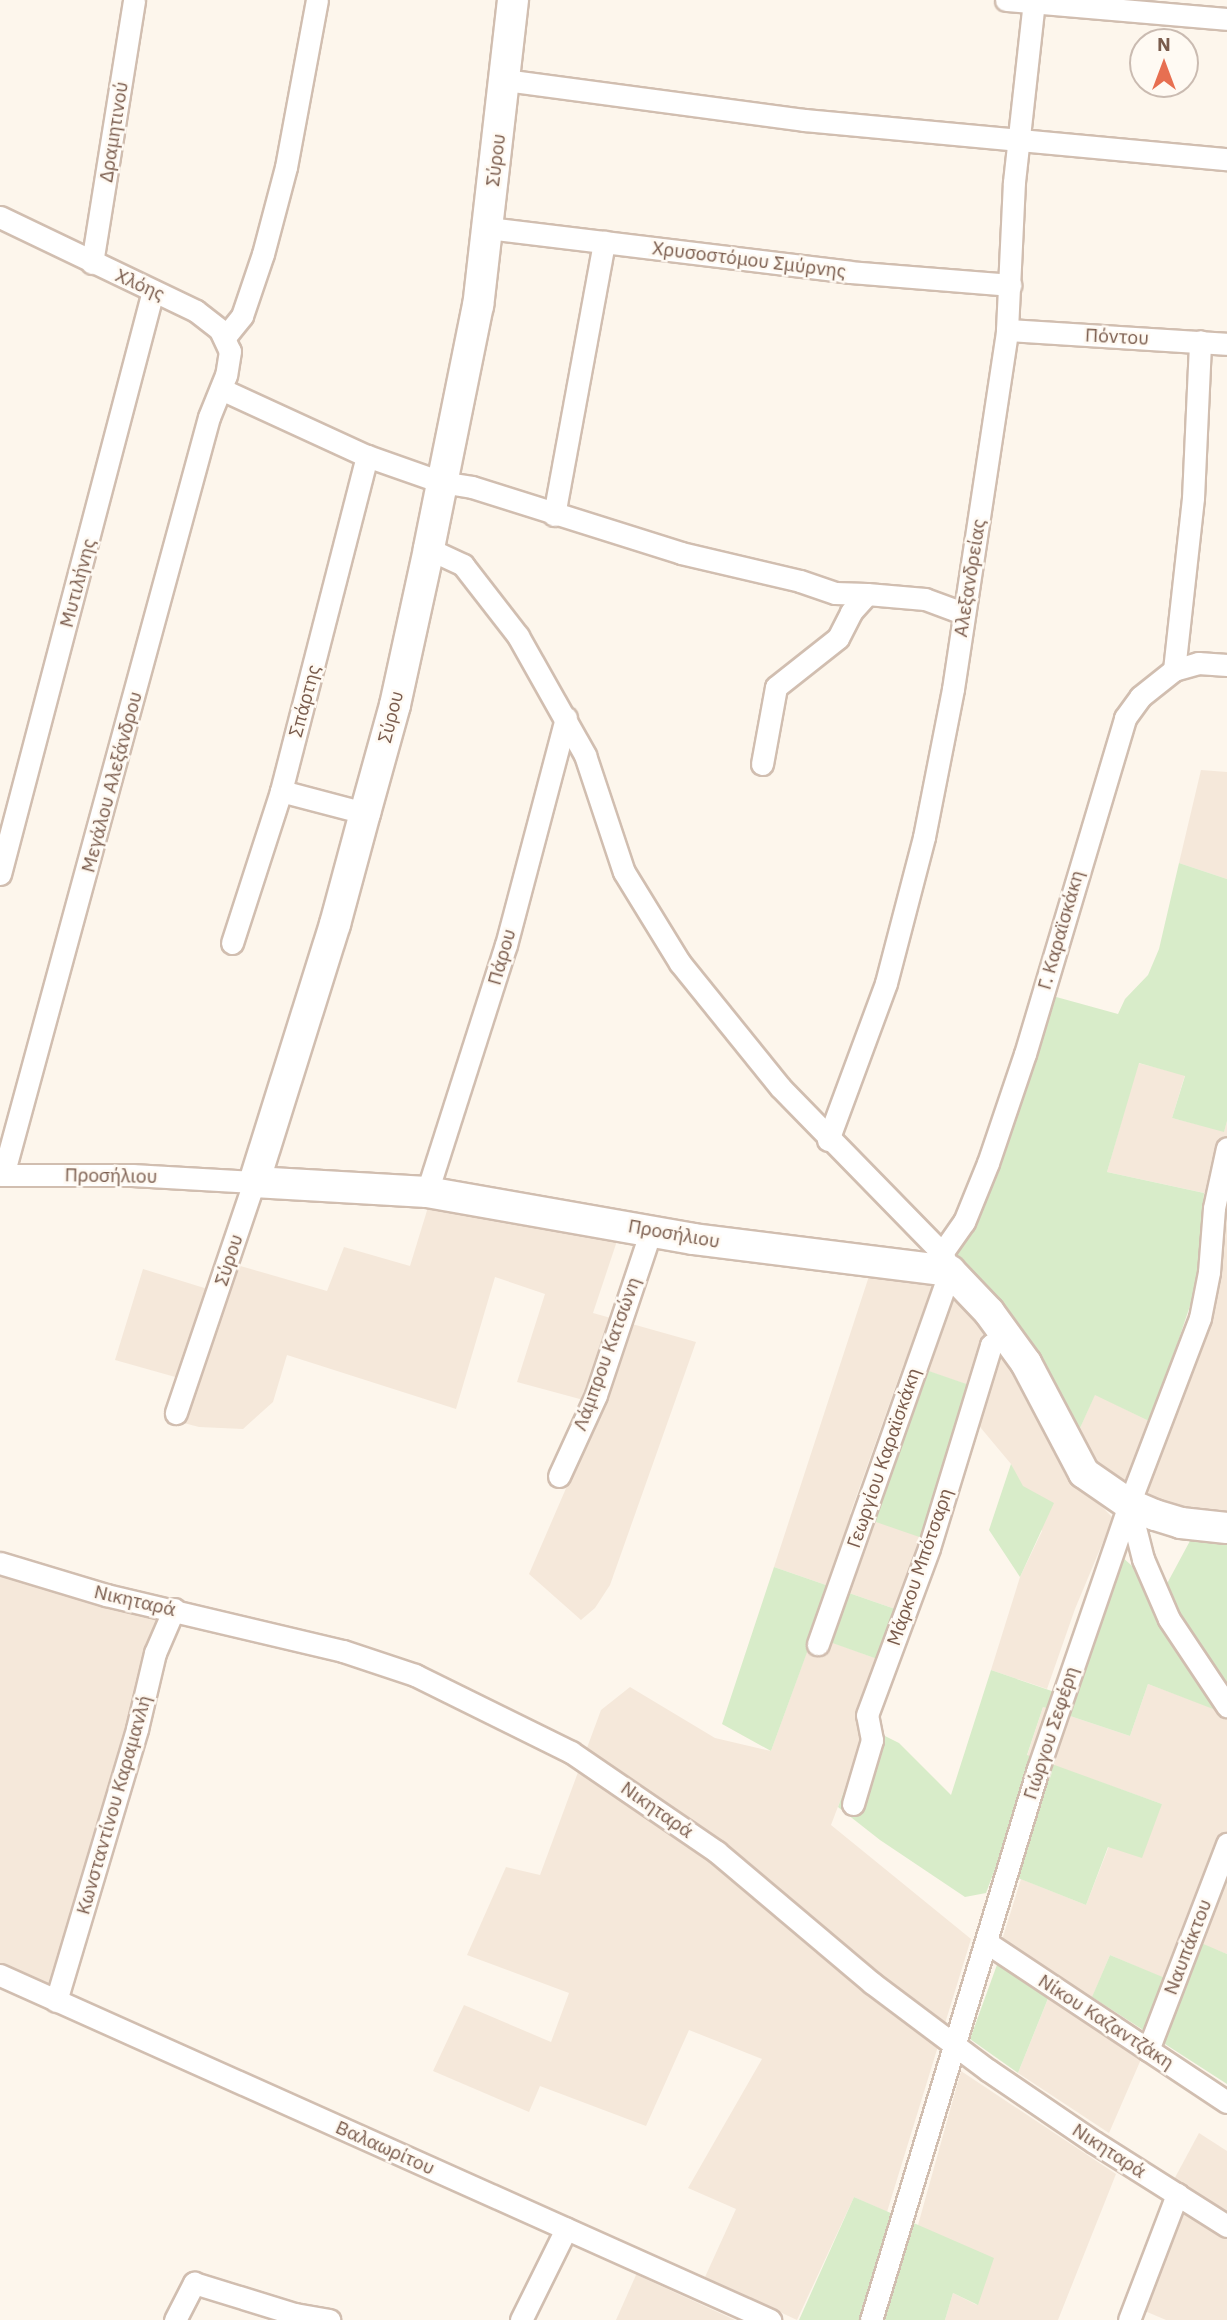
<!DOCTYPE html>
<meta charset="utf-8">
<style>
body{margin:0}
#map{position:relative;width:1227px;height:2320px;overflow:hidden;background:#fdf6ec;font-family:"IBM Plex Sans",sans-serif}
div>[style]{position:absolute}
.residential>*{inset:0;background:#f5e8da}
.green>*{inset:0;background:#d8ecc9;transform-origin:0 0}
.roads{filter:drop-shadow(2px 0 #d1beb0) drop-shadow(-2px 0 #d1beb0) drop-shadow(0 2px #d1beb0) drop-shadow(0 -2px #d1beb0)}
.street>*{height:21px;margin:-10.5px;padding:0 10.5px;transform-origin:10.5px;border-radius:10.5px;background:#fff}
.secondary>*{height:30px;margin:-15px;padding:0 15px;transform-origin:15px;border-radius:15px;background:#fff}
span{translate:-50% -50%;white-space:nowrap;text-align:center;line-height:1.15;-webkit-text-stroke:5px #fffaf3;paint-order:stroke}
.street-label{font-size:19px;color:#7a5c4d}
.north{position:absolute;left:1129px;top:28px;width:70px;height:70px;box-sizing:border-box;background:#fffaf3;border:2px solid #cabbb1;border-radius:50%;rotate:0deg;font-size:19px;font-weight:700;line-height:28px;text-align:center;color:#7a5c4d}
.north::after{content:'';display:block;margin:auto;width:24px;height:32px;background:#e76f51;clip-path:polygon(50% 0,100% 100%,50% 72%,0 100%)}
</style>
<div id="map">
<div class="residential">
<div style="clip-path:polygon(1201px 770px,1227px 772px,1227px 879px,1179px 863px)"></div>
<div style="clip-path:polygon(1138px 1063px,1185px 1075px,1172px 1118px,1224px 1131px,1227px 1121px,1227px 1518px,1200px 1515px,1152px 1498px,1145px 1488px,1220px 1286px,1223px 1197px,1107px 1172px)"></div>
<div style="clip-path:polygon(429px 1204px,618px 1238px,593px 1313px,696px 1342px,610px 1585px,595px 1608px,581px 1620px,529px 1574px,602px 1405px,517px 1382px,545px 1294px,495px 1277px,456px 1409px,287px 1355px,273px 1402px,243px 1429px,199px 1427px,180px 1422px,193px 1382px,115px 1360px,143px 1269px,227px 1295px,237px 1265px,327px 1291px,344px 1247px,410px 1266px)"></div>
<div style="clip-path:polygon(870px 1273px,929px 1281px,973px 1313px,1010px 1363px,1065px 1469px,1113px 1518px,1075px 1609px,1047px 1689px,991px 1670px,1020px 1577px,1042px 1531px,1011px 1464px,965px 1409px,971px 1386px,904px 1363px,850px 1514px,927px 1536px,898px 1610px,774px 1567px)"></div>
<div style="clip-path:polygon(1095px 1394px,1151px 1422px,1124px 1485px,1094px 1467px,1076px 1437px)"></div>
<div style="clip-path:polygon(0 1560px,174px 1609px,56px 2001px,0 1975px)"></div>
<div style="clip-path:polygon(813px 1635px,880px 1660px,857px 1720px,866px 1733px,831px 1825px,971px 1939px,887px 2212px,854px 2197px,797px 2320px,705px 2277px,736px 2209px,688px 2188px,762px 2059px,689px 2030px,646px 2126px,540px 2086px,529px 2112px,433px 2071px,464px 2005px,551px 2042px,569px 1993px,467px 1955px,506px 1867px,540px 1875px,601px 1710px,630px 1687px,715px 1738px,771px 1751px)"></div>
<div style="clip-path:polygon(1148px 1684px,1221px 1711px,1227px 1696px,1227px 1954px,1201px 1944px,1184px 1987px,1110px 1955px,1084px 2017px,1142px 2057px,1109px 2133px,1018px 2073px,1058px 1974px,1002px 1940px,1021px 1879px,1086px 1905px,1109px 1846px,1162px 1804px,1027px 1756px,1043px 1707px,1130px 1736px)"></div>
<div style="clip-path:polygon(961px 2071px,1116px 2174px,1058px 2320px,945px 2320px,953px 2293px,977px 2305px,918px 2225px)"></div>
<div style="clip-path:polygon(1199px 2133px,1227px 2151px,1227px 2320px,1166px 2320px,1126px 2303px,1164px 2198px)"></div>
<div style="clip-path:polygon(636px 2275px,637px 2275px,735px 2320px,616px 2320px)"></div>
</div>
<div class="green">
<div style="clip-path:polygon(1179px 863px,1227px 879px,1227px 1121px,1224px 1132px,1172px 1118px,1185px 1076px,1139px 1063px,1107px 1172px,1204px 1193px,1198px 1282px,1151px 1422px,1095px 1395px,1076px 1437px,1051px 1377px,1015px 1320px,953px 1254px,1049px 995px,1118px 1014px,1125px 999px,1148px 975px,1159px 949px)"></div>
<div style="left:923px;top:1369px;width:52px;height:160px;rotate:19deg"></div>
<div style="clip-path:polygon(1011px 1464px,1023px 1486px,1054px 1503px,1020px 1577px,989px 1530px)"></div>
<div style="clip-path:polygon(1191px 1539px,1227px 1541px,1227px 1696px,1221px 1712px,1148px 1684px,1130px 1736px,1043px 1707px,1027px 1755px,1162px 1804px,1142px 1858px,1108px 1847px,1086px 1905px,995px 1869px,986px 1893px,965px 1897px,880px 1840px,838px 1807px,864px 1738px,879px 1753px,885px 1736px,899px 1743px,951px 1795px,991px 1670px,1075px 1699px,1121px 1556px,1141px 1574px,1156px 1604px)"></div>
<div style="clip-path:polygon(774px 1567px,898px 1610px,880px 1660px,813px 1636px,771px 1751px,722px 1724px)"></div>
<div style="clip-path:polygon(1201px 1943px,1227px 1954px,1227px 2084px,1092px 1997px,1110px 1955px,1184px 1986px)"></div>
<div style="clip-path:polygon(998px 1962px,1049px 1996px,1018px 2073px,970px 2039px)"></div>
<div style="clip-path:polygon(854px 2197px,994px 2258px,978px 2305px,953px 2293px,945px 2320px,799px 2320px)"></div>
</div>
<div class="roads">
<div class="street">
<div style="left:1006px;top:0;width:222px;rotate:4.9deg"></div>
<div style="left:505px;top:80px;width:302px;rotate:7.6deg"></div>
<div style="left:804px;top:120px;width:425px;rotate:5.3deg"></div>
<div style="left:0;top:217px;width:217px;rotate:25.6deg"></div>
<div style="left:196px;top:311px;width:31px;rotate:38deg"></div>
<div style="left:220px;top:330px;width:23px;rotate:65deg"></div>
<div style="left:230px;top:351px;width:24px;rotate:99deg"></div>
<div style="left:226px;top:375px;width:45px;rotate:112deg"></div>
<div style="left:209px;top:417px;width:785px;rotate:105.2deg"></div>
<div style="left:488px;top:228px;width:364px;rotate:6.9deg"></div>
<div style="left:849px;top:272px;width:162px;rotate:4.6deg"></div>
<div style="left:92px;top:263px;width:266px;rotate:-80.9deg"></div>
<div style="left:1007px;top:330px;width:220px;rotate:3.6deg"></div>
<div style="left:225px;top:337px;width:27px;rotate:-51deg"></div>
<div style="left:242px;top:316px;width:65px;rotate:-71.3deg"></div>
<div style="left:263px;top:254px;width:90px;rotate:-75.2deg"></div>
<div style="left:286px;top:167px;width:170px;rotate:-79.5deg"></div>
<div style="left:221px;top:389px;width:161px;rotate:24.7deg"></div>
<div style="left:367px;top:456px;width:78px;rotate:19.4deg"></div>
<div style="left:441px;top:482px;width:31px;rotate:9deg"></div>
<div style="left:472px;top:487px;width:219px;rotate:17.5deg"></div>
<div style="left:681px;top:553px;width:122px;rotate:13.2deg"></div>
<div style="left:800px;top:581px;width:37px;rotate:19deg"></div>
<div style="left:835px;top:593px;width:32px;rotate:2deg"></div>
<div style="left:554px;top:515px;width:278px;rotate:-79.6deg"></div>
<div style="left:429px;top:549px;width:38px;rotate:25deg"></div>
<div style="left:463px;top:565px;width:90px;rotate:52.2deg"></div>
<div style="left:518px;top:636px;width:137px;rotate:60.6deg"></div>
<div style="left:585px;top:755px;width:123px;rotate:71.6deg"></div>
<div style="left:624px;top:872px;width:107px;rotate:58.4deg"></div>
<div style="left:680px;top:963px;width:159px;rotate:51.1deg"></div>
<div style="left:780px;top:1087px;width:232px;rotate:45.7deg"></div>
<div style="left:942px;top:1253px;width:20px;rotate:66deg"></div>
<div style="left:950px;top:1271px;width:396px;rotate:109.5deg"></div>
<div style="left:1174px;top:670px;width:173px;rotate:-83.7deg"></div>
<div style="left:1193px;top:498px;width:157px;rotate:-87.4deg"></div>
<div style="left:762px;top:764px;width:78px;rotate:-79.7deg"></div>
<div style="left:776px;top:687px;width:79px;rotate:-38.3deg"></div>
<div style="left:838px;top:638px;width:29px;rotate:-63deg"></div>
<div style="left:851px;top:612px;width:24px;rotate:-48deg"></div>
<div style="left:867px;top:594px;width:58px;rotate:4.9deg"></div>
<div style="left:925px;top:599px;width:40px;rotate:20.2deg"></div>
<div style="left:281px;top:791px;width:87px;rotate:14.7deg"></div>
<div style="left:0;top:874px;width:603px;rotate:-75.3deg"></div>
<div style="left:232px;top:943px;width:160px;rotate:-72.1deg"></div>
<div style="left:281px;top:791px;width:346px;rotate:-75.6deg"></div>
<div style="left:828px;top:1140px;width:167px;rotate:-69.7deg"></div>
<div style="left:886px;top:983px;width:151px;rotate:-75.4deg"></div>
<div style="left:924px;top:837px;width:151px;rotate:-78.9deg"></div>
<div style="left:953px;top:689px;width:363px;rotate:-81.4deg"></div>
<div style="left:1007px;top:330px;width:148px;rotate:-87.3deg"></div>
<div style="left:1014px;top:182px;width:183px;rotate:-83.7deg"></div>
<div style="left:0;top:1175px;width:132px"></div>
<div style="left:132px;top:1175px;width:122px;rotate:3.3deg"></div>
<div style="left:254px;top:1182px;width:244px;rotate:108.7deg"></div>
<div style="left:427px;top:1192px;width:259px;rotate:-72.3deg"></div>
<div style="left:506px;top:945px;width:235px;rotate:-75.2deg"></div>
<div style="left:942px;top:1253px;width:38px;rotate:-55deg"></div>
<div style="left:964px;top:1222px;width:64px;rotate:-67.9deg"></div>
<div style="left:988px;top:1163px;width:115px;rotate:-71.3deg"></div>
<div style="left:1025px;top:1054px;width:351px;rotate:-73.4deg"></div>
<div style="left:1125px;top:718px;width:26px;rotate:-54deg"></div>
<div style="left:1140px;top:697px;width:43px;rotate:-38.5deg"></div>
<div style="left:1174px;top:670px;width:25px;rotate:-16deg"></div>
<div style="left:1198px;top:663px;width:29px;rotate:4deg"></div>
<div style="left:559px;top:1476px;width:89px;rotate:-65.4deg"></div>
<div style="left:596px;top:1395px;width:173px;rotate:-71.5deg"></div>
<div style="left:1129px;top:1504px;width:57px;rotate:75.7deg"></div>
<div style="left:1143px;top:1559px;width:65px;rotate:66.6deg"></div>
<div style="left:1169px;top:1619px;width:105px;rotate:56.3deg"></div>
<div style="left:0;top:1563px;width:111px;rotate:16.8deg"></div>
<div style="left:106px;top:1595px;width:244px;rotate:13.3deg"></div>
<div style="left:343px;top:1651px;width:76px;rotate:18.4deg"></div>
<div style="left:415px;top:1675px;width:174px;rotate:26.3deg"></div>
<div style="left:571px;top:1752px;width:177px;rotate:34.4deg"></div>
<div style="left:717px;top:1852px;width:203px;rotate:40.2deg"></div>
<div style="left:872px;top:1983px;width:145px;rotate:36.9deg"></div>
<div style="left:988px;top:2070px;width:128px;rotate:34.2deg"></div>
<div style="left:1094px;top:2142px;width:157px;rotate:32.3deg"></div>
<div style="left:853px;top:1804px;width:67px;rotate:-73.5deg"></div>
<div style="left:872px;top:1740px;width:25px;rotate:-101deg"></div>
<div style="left:867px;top:1715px;width:178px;rotate:-69.6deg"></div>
<div style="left:929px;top:1548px;width:212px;rotate:-73deg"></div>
<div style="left:991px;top:1345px;width:18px;rotate:-34deg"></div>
<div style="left:986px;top:1942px;width:289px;rotate:33.6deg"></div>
<div style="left:0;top:1975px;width:844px;rotate:24.13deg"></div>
<div style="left:56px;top:2001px;width:284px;rotate:-73.4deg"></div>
<div style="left:137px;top:1729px;width:78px;rotate:-76.7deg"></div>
<div style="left:155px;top:1653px;width:48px;rotate:-66.6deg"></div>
<div style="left:1148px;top:2050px;width:221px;rotate:-69deg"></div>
<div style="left:175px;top:2320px;width:42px;rotate:-62.8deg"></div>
<div style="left:194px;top:2283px;width:106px;rotate:17.1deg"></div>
<div style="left:295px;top:2314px;width:35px;rotate:10deg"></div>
<div style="left:521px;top:2320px;width:102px;rotate:-63.7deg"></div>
<div style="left:871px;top:2320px;width:576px;rotate:-73.14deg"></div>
<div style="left:1038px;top:1769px;width:280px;rotate:-71deg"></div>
<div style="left:1129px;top:1504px;width:199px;rotate:-69.1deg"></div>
<div style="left:1200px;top:1318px;width:47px;rotate:-78.9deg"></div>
<div style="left:1209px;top:1272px;width:64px;rotate:-85.5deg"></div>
<div style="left:1214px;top:1208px;width:61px;rotate:-77.8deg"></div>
<div style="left:1129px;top:2320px;width:135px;rotate:-69.1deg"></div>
</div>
<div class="secondary">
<div style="left:513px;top:0;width:307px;rotate:96.5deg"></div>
<div style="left:478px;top:305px;width:249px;rotate:101.4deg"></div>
<div style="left:429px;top:549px;width:160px;rotate:102.3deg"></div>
<div style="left:395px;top:705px;width:112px;rotate:105.5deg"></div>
<div style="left:365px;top:813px;width:115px;rotate:105.1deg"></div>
<div style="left:335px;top:924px;width:270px;rotate:107.4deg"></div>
<div style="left:254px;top:1182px;width:173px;rotate:3.3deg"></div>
<div style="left:427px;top:1192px;width:270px;rotate:10deg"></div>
<div style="left:693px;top:1239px;width:259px;rotate:7.1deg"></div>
<div style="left:950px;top:1271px;width:57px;rotate:46.4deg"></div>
<div style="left:989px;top:1312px;width:63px;rotate:54deg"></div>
<div style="left:1026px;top:1363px;width:124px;rotate:62.2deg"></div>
<div style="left:1084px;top:1473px;width:55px;rotate:34.6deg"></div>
<div style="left:1129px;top:1504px;width:28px;rotate:23deg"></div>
<div style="left:1155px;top:1515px;width:27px;rotate:17deg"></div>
<div style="left:1181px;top:1523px;width:46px;rotate:6.2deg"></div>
</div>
</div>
<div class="street-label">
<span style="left:114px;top:132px;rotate:-81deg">Δραμητινού</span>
<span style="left:496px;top:160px;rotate:-83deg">Σύρου</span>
<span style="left:749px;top:260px;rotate:7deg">Χρυσοστόμου Σμύρνης</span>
<span style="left:140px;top:285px;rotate:24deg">Χλόης</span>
<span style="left:1117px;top:337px;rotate:3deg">Πόντου</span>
<span style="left:970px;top:578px;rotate:-81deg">Αλεξανδρείας</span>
<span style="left:78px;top:583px;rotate:-75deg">Μυτιλήνης</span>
<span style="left:305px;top:701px;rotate:-75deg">Σπάρτης</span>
<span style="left:391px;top:717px;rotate:-76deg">Σύρου</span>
<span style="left:112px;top:782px;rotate:-75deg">Μεγάλου Αλεξάνδρου</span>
<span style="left:1061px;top:930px;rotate:-74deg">Γ. Καραϊσκάκη</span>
<span style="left:502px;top:957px;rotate:-74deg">Πάρου</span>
<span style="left:111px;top:1176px;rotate:1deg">Προσήλιου</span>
<span style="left:674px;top:1234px;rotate:10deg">Προσήλιου</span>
<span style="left:229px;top:1260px;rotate:-72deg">Σύρου</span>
<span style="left:607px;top:1354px;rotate:-70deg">Λάμπρου Κατσώνη</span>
<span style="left:884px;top:1458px;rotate:-71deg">Γεωργίου Καραϊσκάκη</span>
<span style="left:920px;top:1567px;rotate:-71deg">Μάρκου Μπότσαρη</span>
<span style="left:135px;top:1601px;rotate:13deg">Νικηταρά</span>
<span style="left:1051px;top:1733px;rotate:-72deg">Γιώργου Σεφέρη</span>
<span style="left:114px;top:1805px;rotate:-74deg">Κωνσταντίνου Καραμανλή</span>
<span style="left:657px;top:1810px;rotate:35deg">Νικηταρά</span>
<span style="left:1188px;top:1947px;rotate:-69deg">Ναυπάκτου</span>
<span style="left:1106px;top:2022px;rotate:33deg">Νίκου Καζαντζάκη</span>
<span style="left:385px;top:2148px;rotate:24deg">Βαλαωρίτου</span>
<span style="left:1109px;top:2151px;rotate:33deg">Νικηταρά</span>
</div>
<div class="north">N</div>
</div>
